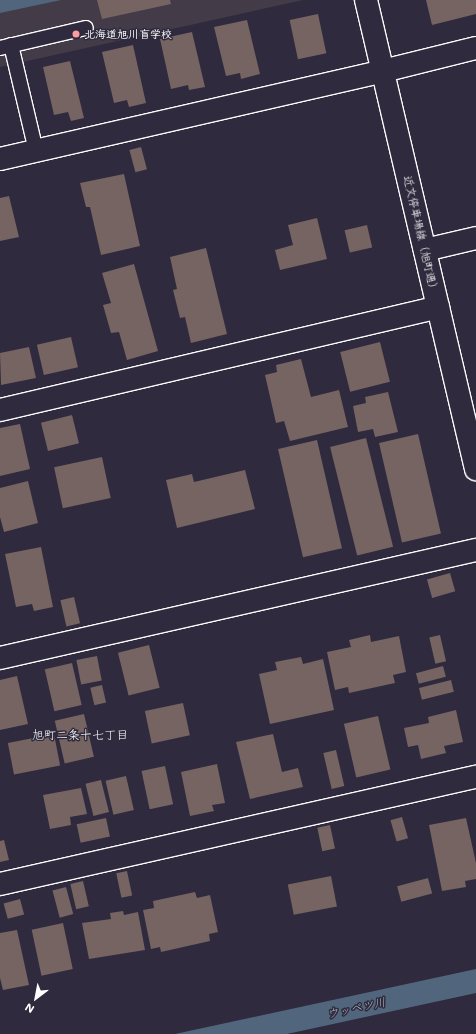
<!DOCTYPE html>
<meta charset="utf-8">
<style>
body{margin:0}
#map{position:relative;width:476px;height:1034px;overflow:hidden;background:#2f2a3d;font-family:Mali,"Klee One",sans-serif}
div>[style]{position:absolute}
.built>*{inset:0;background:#443b48}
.water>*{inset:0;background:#51667d}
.building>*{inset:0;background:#756462;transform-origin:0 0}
.roads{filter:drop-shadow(1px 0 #fff) drop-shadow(-1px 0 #fff) drop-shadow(0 1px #fff) drop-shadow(0 -1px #fff)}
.lane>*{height:14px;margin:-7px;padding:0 7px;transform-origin:7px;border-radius:7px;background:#2f2a3d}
.street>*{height:22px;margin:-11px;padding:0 11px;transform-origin:11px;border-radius:11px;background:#2f2a3d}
.secondary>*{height:22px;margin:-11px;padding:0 11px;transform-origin:11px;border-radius:11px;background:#2f2a3d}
.dots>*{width:11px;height:11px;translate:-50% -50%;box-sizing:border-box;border:2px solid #2f2a3d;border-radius:50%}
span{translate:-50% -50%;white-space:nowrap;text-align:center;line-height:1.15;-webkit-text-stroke:3px #2f2a3d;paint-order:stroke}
.poi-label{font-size:11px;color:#fff;font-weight:700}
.left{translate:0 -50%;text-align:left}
.street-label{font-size:11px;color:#fff}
.neighbourhood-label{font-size:12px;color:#fff}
.water-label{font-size:12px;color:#b1bac4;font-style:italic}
.north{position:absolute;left:16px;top:978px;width:40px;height:40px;-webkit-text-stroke:3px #2f2a3d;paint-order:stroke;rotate:212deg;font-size:11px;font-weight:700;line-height:16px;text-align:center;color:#fff}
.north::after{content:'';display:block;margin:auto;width:14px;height:18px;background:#fff;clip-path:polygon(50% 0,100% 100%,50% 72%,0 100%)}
</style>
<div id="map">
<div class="built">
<div style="clip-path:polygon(0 0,303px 0,0 67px)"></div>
</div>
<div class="water">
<div style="clip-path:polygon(0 0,61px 0,0 13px)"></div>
<div style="clip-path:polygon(476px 969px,476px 993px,287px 1034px,175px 1034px)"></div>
</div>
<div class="building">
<div style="clip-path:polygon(97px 0,170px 0,171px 4px,102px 19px)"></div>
<div style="clip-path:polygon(426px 0,476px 0,476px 14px,432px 25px)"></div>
<div style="left:318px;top:14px;width:40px;height:29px;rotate:78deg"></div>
<div style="clip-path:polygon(247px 20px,260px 74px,241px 79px,240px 73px,226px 76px,214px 27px)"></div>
<div style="clip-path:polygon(192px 32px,205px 87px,189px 90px,188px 85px,171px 89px,160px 39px)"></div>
<div style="clip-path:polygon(133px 45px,146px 103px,129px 107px,127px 100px,114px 103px,102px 52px)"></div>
<div style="clip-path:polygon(70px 61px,84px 118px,71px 121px,68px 112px,54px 115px,43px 67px)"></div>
<div style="left:141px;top:147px;width:23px;height:12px;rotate:75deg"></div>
<div style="clip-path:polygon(124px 174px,140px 246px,101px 255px,90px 207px,86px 207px,80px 183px)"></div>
<div style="clip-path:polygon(9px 196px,19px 237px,0 241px,0 198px)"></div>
<div style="clip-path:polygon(317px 218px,327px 259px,280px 270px,275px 250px,293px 245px,288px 225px)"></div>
<div style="left:367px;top:225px;width:23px;height:23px;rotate:77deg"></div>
<div style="clip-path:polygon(206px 248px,227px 334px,191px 343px,185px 317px,180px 318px,173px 290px,177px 289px,170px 257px)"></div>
<div style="clip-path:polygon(134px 264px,158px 351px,127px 360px,119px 332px,111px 333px,103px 305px,111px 303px,102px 273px)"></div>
<div style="left:71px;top:337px;width:31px;height:35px;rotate:77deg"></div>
<div style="left:380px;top:342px;width:41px;height:41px;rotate:76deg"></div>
<div style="clip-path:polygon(29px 347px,36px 378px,1px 385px,0 353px)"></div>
<div style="clip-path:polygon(301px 359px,311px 397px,339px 390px,348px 427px,290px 441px,284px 421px,276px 423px,265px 375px,277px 372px,276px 365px)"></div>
<div style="clip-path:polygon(388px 392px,398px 432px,375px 437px,373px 429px,358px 432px,353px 406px,366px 403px,365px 397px)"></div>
<div style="left:72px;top:415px;width:29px;height:32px;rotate:76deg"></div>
<div style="clip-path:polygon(20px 424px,30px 469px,0 476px,0 428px)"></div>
<div style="left:418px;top:434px;width:102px;height:40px;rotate:77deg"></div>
<div style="left:366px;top:438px;width:112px;height:37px;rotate:76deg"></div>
<div style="left:317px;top:440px;width:111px;height:40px;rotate:77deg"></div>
<div style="left:102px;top:457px;width:42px;height:49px;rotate:78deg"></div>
<div style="clip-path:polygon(245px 470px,255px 509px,177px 528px,166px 480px,192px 474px,194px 482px)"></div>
<div style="clip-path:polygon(28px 481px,38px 523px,4px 532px,0 517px,0 488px)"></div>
<div style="clip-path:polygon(41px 547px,53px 607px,34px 611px,32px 604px,16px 607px,5px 554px)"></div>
<div style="left:450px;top:573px;width:19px;height:24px;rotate:74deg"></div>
<div style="left:74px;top:597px;width:27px;height:14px;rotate:77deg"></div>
<div style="clip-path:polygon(370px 635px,371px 642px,399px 636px,406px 672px,393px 675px,395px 683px,349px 693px,348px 687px,335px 690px,327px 652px,351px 647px,349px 640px)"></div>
<div style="left:440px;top:635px;width:27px;height:11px;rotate:77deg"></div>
<div style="left:149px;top:645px;width:44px;height:32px;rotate:76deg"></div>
<div style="left:97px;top:656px;width:25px;height:21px;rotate:79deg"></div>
<div style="clip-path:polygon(301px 657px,303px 664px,323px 659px,334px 710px,270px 724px,259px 674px,277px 670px,275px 662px)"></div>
<div style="left:72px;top:663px;width:43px;height:28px;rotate:77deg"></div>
<div style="left:443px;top:666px;width:11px;height:28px;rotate:75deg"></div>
<div style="clip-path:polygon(17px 676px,28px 724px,0 730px,0 680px)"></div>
<div style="left:451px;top:680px;width:12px;height:33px;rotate:76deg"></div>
<div style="left:102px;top:685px;width:18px;height:12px;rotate:77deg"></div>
<div style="left:183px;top:703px;width:33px;height:39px;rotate:78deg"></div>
<div style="clip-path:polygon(456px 710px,463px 742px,444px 746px,446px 753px,421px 759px,418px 745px,408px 747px,404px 728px,429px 723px,428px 717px)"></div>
<div style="left:84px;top:714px;width:44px;height:30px;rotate:77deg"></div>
<div style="left:378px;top:716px;width:55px;height:35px;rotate:77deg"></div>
<div style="left:54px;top:734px;width:32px;height:47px;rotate:79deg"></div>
<div style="clip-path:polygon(273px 734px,282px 772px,298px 768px,303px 787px,250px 799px,236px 742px)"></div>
<div style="left:336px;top:750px;width:37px;height:13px;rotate:77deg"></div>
<div style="clip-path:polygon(217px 764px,225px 803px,212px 805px,214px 811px,190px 816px,181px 772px)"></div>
<div style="left:165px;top:766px;width:39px;height:24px;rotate:78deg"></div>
<div style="left:126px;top:776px;width:35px;height:21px;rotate:77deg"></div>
<div style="left:101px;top:780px;width:33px;height:16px;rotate:76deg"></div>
<div style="clip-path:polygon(81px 788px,87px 814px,70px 817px,71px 825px,50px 829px,43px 795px)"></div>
<div style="left:402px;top:817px;width:22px;height:12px;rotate:74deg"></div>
<div style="left:106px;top:818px;width:19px;height:30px;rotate:78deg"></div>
<div style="clip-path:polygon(466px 818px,476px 863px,476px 879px,465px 881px,466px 887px,442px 891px,429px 825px)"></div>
<div style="left:330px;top:825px;width:24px;height:13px;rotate:78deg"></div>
<div style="clip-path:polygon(4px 840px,9px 860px,0 862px,0 841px)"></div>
<div style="left:127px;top:871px;width:25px;height:11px;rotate:78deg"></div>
<div style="left:331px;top:876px;width:31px;height:44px;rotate:79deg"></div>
<div style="left:428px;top:878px;width:16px;height:32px;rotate:75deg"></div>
<div style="left:83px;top:881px;width:26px;height:13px;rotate:77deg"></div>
<div style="left:66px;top:887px;width:28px;height:14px;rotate:75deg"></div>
<div style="clip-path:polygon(195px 892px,197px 898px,210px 895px,218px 932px,209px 934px,210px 941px,161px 952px,160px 947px,151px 949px,143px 910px,154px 908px,153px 901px)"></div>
<div style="left:20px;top:899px;width:16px;height:17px;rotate:75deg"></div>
<div style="clip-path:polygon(123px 911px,124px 915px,138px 912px,145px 950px,89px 959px,82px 923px,111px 919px,110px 913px)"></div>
<div style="left:63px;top:923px;width:47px;height:32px;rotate:78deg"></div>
<div style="clip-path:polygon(17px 930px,29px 985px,3px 990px,0 978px,0 933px)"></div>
</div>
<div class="roads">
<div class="lane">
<div style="left:11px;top:45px;width:109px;rotate:76.7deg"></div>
<div style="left:0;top:48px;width:88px;rotate:-13.1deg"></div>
</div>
<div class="street">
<div style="left:0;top:159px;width:393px;rotate:-12.9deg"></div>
<div style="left:383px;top:71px;width:96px;rotate:-13.9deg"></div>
<div style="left:425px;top:250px;width:52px;rotate:-13.2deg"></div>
<div style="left:0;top:410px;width:450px;rotate:-13.2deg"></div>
<div style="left:0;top:658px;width:488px;rotate:-12.8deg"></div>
<div style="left:0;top:884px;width:488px;rotate:-12.7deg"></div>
</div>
<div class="secondary">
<div style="left:366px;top:0;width:482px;rotate:76.8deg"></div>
</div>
</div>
<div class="dots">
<div style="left:76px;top:34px;background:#ff9aa2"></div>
</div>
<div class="poi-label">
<span class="left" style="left:84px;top:34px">北海道旭川盲学校</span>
</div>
<div class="street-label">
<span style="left:421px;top:235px;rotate:77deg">近文停車場線（旭町通）</span>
</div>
<div class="neighbourhood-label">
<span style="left:80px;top:735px">旭町二条十七丁目</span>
</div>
<div class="water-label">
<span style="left:356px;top:1008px;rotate:-12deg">ウッペツ川</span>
</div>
<div class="north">N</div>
</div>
